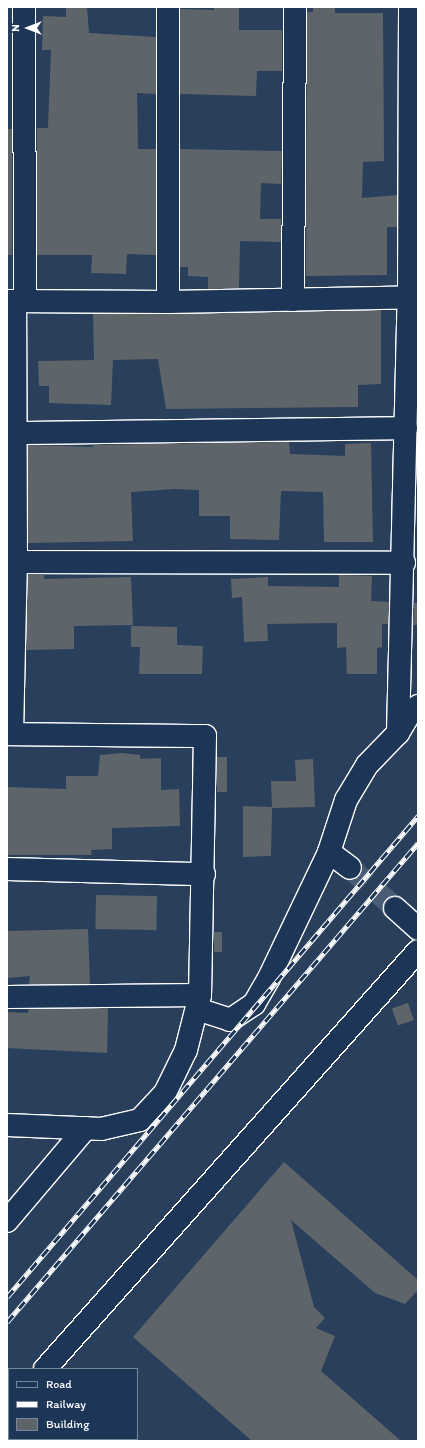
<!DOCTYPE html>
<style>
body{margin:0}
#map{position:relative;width:425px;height:1448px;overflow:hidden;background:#2a3f5b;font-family:Itim,sans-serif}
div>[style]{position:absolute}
.building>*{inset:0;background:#5e656a;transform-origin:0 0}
.minor-tunnel>*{height:22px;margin-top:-11px;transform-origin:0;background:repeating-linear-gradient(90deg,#4a5c74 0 22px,transparent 0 33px)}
.roads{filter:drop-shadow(1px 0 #fff) drop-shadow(-1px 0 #fff) drop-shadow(0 1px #fff) drop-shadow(0 -1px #fff)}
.minor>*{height:22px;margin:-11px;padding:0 11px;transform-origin:11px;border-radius:11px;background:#1d3557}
.rail>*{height:4.5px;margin-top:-2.25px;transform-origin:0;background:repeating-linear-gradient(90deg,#1d3557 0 9px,#fff 0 18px);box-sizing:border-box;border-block:1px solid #fff}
span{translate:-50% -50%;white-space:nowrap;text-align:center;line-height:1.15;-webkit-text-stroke:3px #1d3557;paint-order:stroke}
.frame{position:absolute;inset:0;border:8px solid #fff;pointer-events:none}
.legend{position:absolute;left:8px;top:1368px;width:130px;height:72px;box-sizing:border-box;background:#1d3557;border:1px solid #77869a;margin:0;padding:5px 7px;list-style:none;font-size:12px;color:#fff}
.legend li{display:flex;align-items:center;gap:8px;height:20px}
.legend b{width:20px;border:1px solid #77869a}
.north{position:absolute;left:8px;top:8px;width:40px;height:40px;-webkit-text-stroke:3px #1d3557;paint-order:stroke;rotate:270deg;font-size:11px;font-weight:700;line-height:16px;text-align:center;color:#fff}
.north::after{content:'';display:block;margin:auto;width:14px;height:18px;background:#fff;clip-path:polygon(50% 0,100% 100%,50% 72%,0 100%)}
</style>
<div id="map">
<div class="building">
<div style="clip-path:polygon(66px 7px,87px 7px,89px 33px,156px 37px,156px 94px,137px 93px,138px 149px,156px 149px,156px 255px,127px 254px,126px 274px,91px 273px,92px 255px,37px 255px,37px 128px,48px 128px,51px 50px,42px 50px,43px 16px,66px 17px)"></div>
<div style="clip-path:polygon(214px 7px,239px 7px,239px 30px,282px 30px,282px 71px,257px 71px,256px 96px,180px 94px,180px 9px,214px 10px)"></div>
<div style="clip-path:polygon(313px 7px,335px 7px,335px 13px,383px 13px,384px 161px,363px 162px,362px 198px,397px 195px,397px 227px,387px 227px,387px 275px,306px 276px,307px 12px,313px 12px)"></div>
<div style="left:7px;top:129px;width:5px;height:126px"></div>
<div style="clip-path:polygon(180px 149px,282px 151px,281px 184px,261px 183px,260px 219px,281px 219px,281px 242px,240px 241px,239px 288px,208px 289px,208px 277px,188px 276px,188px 267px,180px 267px)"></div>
<div style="clip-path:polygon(381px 310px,381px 384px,358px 385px,358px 407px,166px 409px,158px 359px,113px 360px,111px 405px,49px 403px,49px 386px,39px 386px,38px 361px,94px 360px,93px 314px)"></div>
<div style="clip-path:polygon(289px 442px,290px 454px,345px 456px,345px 444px,371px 443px,373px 542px,324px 542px,323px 492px,281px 491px,279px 540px,230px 539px,230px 516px,199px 516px,199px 490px,175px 489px,131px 492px,133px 541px,28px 543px,28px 445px,93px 447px,93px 445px)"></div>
<div style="clip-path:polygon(28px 575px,44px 575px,44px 579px,131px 577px,133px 625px,74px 626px,74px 649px,26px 650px)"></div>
<div style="clip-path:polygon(339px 575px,372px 576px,371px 601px,389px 602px,388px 624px,382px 624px,382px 647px,377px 648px,377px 674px,347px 674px,346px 647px,337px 648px,337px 623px,267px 624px,268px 641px,244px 642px,242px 597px,232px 598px,231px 579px,268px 577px,268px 586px,339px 587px)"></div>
<div style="clip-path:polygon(414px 603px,418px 603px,418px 625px,413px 625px)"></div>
<div style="clip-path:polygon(131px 626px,177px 627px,177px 645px,203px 646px,202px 674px,139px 674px,140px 647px,131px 647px)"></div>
<div style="clip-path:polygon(122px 753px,140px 755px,140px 759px,161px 758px,161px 790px,179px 789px,180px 826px,112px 828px,112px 849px,91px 850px,92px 855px,7px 855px,7px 787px,66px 789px,66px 776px,98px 776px,100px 755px)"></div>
<div style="left:217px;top:757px;width:10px;height:35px"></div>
<div style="clip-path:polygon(313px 759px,315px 807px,272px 808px,271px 856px,243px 857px,243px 806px,272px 807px,271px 781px,296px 781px,295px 760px)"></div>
<div style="left:96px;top:895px;width:61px;height:34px;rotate:1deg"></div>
<div style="clip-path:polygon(88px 929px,90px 984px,29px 984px,30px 976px,7px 978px,7px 931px)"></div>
<div style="left:214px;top:932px;width:8px;height:20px"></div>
<div style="left:408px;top:1003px;width:18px;height:17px;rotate:71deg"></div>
<div style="clip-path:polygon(108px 1008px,107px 1053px,7px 1048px,7px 1012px,28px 1013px,29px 1009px)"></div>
<div style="clip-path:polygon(284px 1162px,418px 1280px,418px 1290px,405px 1304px,375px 1293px,291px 1220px,314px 1307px,325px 1318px,316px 1328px,335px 1336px,321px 1371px,401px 1441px,252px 1441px,133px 1337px)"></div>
</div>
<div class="minor-tunnel">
<div style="left:350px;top:868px;width:60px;rotate:41.6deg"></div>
</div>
<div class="roads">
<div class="minor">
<div style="left:24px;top:7px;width:294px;rotate:89.8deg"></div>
<div style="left:293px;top:300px;width:293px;rotate:-89.6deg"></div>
<div style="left:7px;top:301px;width:161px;rotate:0.4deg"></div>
<div style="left:168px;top:302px;width:250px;rotate:-1.1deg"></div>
<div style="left:168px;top:302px;width:295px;rotate:-90deg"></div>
<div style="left:16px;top:433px;width:390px;rotate:-0.7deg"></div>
<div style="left:16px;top:562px;width:388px;rotate:0.1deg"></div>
<div style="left:398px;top:733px;width:436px;rotate:-88.6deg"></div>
<div style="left:409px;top:297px;width:290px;rotate:-89.8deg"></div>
<div style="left:7px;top:734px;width:198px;rotate:0.6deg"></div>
<div style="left:205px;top:736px;width:259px;rotate:91.1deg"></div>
<div style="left:200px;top:995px;width:57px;rotate:104.3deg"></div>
<div style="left:186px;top:1050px;width:48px;rotate:116deg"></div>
<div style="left:165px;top:1093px;width:37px;rotate:133deg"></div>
<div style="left:140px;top:1120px;width:39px;rotate:167deg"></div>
<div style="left:102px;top:1129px;width:95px;rotate:-177.6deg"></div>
<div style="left:12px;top:734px;width:172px;rotate:-88.7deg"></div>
<div style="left:16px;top:562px;width:261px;rotate:-90.2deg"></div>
<div style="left:329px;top:852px;width:26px;rotate:37deg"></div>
<div style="left:7px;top:869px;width:197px;rotate:1.5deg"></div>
<div style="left:395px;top:908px;width:31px;rotate:42deg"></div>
<div style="left:7px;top:997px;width:193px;rotate:-0.6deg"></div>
<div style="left:197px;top:1009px;width:35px;rotate:18deg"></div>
<div style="left:230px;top:1020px;width:29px;rotate:-34deg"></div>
<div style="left:254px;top:1004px;width:30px;rotate:-60deg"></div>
<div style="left:269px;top:978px;width:140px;rotate:-64.5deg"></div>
<div style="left:329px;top:852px;width:55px;rotate:-71.9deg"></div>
<div style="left:346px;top:800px;width:41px;rotate:-59deg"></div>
<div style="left:367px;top:765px;width:45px;rotate:-45.9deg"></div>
<div style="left:398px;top:733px;width:23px;rotate:-59deg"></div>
<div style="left:410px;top:713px;width:11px;rotate:-41deg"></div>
<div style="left:7px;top:1221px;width:122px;rotate:-49.7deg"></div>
<div style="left:45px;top:1369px;width:560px;rotate:-48.26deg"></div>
<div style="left:7px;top:1412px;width:4px;rotate:-56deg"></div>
</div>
</div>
<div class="rail">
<div style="left:7px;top:1297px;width:633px;rotate:-49.49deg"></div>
<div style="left:7px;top:1322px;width:631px;rotate:-49.37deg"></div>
</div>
<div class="frame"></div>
<ul class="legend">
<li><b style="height:5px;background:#1d3557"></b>Road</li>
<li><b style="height:5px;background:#fff"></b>Railway</li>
<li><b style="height:11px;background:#5e656a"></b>Building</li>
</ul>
<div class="north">N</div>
</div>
